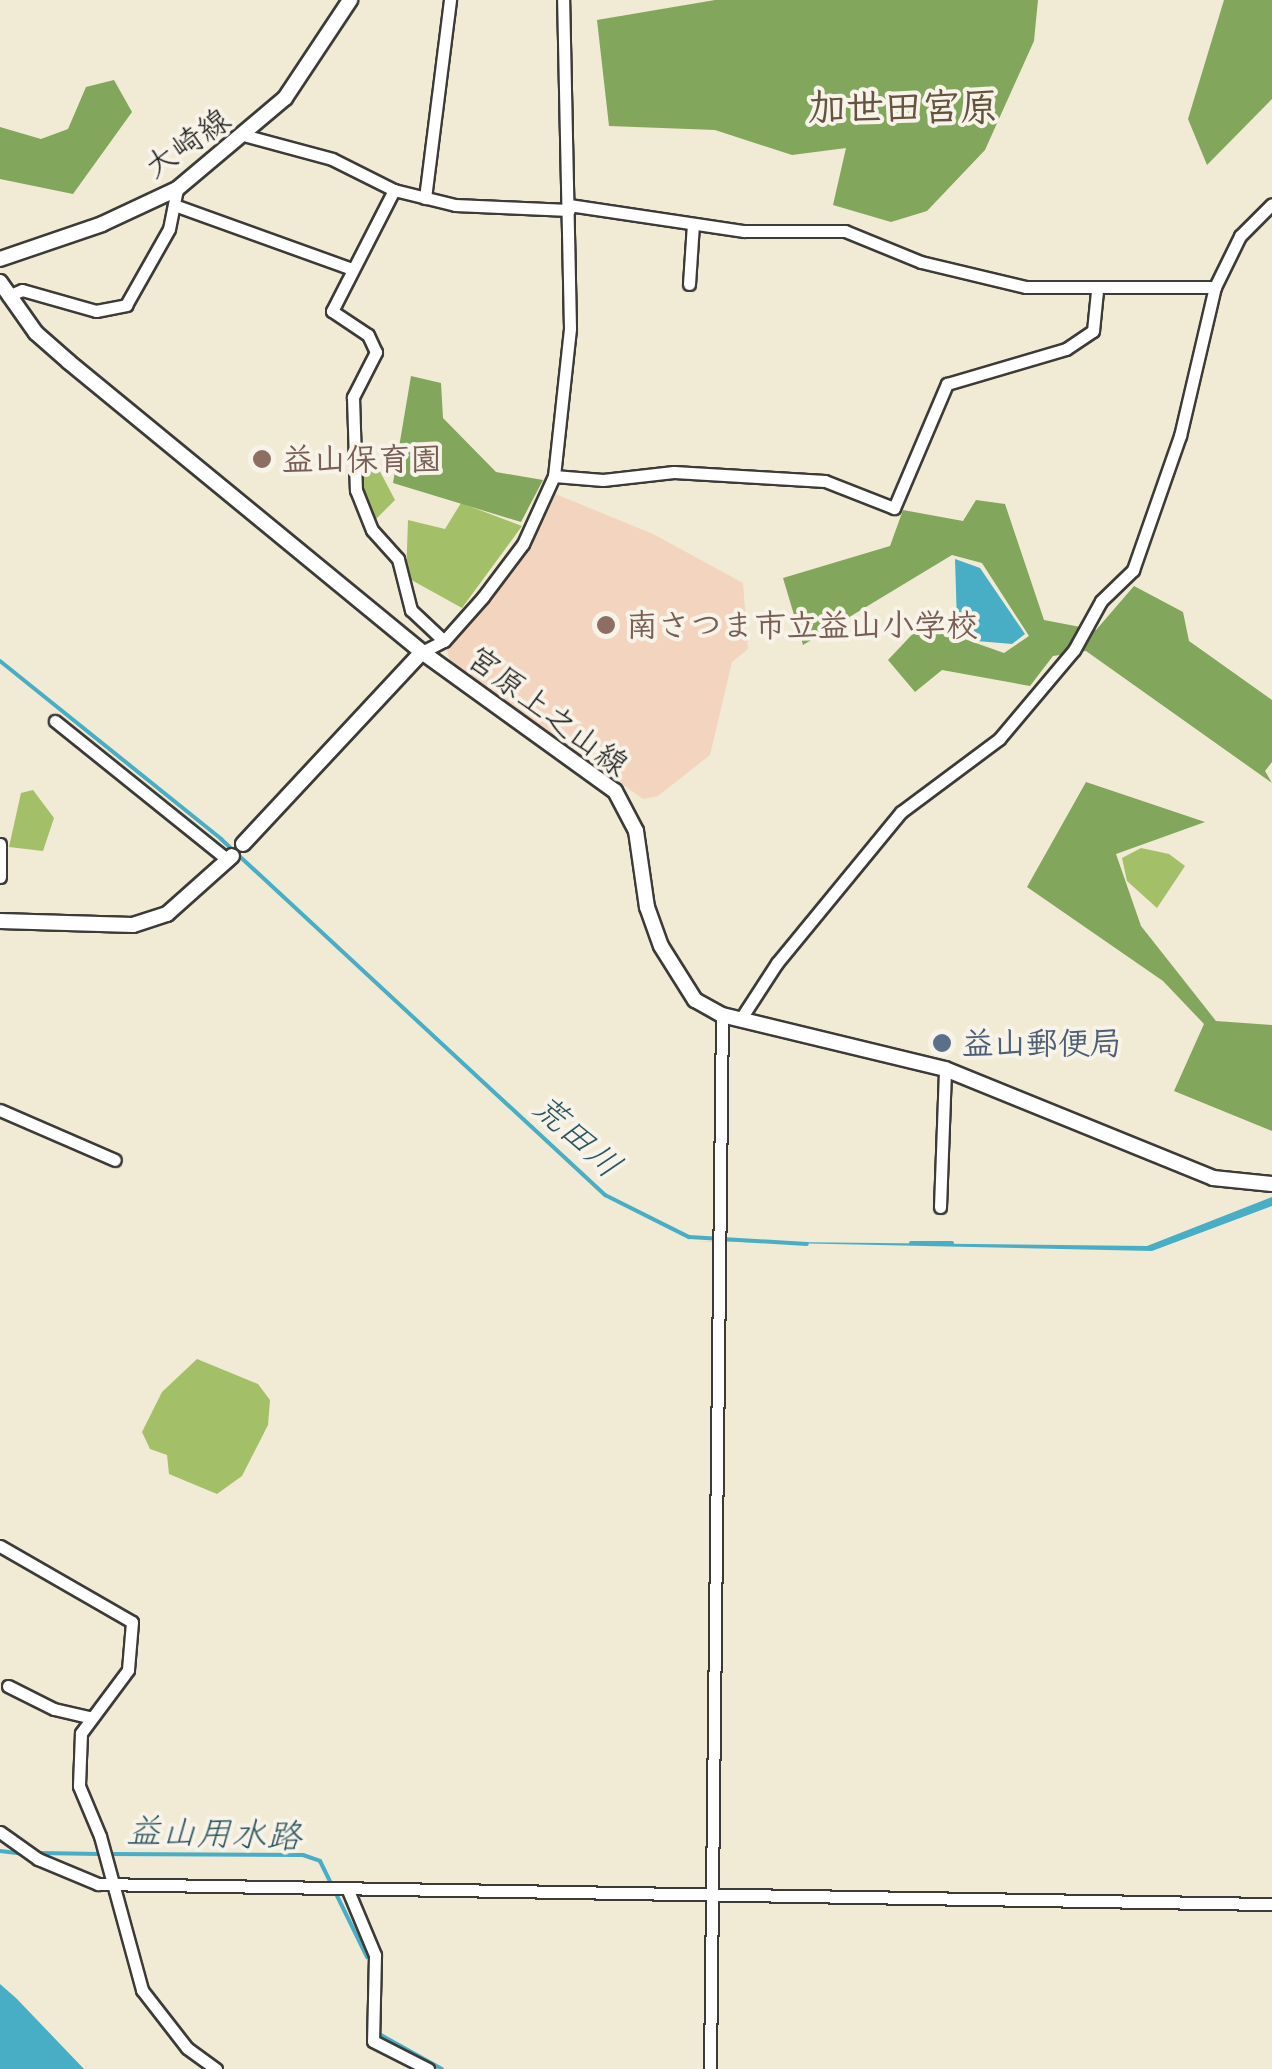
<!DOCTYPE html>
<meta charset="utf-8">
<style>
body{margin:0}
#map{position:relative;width:1272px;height:2069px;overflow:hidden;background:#f1ead4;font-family:Delius,"Klee One",sans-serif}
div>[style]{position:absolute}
.built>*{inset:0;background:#f3d4bf}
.green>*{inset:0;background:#a3c068}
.forest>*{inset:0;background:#82a65c}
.water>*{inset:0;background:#47aec6}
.stream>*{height:4px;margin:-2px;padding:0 2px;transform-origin:2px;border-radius:2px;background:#47aec6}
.roads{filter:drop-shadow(2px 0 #3c3b38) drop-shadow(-2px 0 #3c3b38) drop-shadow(0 2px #3c3b38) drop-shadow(0 -2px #3c3b38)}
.minor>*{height:11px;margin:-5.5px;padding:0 5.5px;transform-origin:5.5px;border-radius:5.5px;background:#fff}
.tertiary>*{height:14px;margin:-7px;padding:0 7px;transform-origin:7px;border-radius:7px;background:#fff}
.dots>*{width:28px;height:28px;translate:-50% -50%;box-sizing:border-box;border:5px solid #f7f3e8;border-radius:50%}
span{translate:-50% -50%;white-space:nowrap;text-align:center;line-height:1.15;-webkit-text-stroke:8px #f7f3e8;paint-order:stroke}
.street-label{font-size:32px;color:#1c1c1c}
.education-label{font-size:32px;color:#785e54;font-weight:700}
.left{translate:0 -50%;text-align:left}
.service-label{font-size:32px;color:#4e5e75;font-weight:700}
.water-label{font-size:35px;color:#2d5660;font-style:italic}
.quarter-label{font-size:38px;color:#63533f;font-weight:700}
</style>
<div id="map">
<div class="built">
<div style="clip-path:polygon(553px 493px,653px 534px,743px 583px,748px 649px,732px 662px,710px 755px,658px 796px,643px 799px,450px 661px,446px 647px,531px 540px)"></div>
</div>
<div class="green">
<div style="clip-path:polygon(359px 457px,376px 464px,395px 500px,375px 520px,357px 473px)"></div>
<div style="clip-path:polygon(461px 503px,522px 526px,462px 608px,406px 577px,408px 520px,445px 529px)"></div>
<div style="clip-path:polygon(33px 790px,54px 818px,43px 851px,9px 847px,21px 793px)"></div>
<div style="clip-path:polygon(1141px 848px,1169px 854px,1185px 866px,1157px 908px,1127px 881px,1122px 858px)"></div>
<div style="clip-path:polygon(197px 1359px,258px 1384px,270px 1400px,268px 1425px,242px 1476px,217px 1494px,169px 1474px,167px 1455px,150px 1449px,142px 1432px,162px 1392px)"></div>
</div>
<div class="forest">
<div style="clip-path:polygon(715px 0,1038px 0,1034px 41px,985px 150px,927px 211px,891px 222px,833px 205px,846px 148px,792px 155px,715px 130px,609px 126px,597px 20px)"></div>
<div style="clip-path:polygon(1224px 0,1272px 0,1272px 99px,1207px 165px,1188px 119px)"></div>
<div style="clip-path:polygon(114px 80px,132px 112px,73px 194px,0 179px,0 127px,41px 139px,68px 129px,86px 87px)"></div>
<div style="clip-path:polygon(411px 376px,441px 383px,443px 418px,496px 472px,543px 480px,521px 522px,393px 483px)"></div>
<div style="clip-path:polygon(976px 500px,1005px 504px,1044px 620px,1096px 630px,1134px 586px,1183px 612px,1189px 641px,1272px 700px,1272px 762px,1265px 771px,1272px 783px,1086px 651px,1053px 656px,1030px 686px,942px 670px,915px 692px,888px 660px,922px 624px,1004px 653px,1029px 636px,982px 563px,952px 555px,803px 645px,783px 578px,890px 546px,903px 510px,963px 521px)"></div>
<div style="clip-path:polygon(1086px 782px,1205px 822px,1116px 854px,1141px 926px,1216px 1021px,1272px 1025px,1272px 1131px,1174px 1091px,1204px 1024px,1163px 981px,1027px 887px)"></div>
</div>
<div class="water">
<div style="clip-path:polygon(955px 559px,980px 568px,1025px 634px,1012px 644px,977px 641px,957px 622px)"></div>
<div style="clip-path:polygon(1272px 1197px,1272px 1206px,1152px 1251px,696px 1241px,1147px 1246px)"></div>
<div style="clip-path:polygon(0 1984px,16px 1998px,84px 2069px,0 2069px)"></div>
</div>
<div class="stream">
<div style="left:0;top:661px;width:284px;rotate:38.8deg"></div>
<div style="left:221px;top:839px;width:524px;rotate:42.83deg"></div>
<div style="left:605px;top:1195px;width:94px;rotate:26.6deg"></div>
<div style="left:689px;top:1237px;width:118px;rotate:3.4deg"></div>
<div style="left:911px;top:1243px;width:41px"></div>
<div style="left:0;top:1851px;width:25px;rotate:7deg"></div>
<div style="left:40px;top:1853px;width:60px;rotate:1deg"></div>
<div style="left:110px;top:1854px;width:193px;rotate:0.3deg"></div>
<div style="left:303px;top:1855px;width:18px;rotate:19deg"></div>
<div style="left:320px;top:1861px;width:107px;rotate:63.9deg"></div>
<div style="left:379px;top:2034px;width:72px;rotate:29.1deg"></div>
</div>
<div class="roads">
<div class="minor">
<div style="left:247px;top:136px;width:88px;rotate:15.1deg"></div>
<div style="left:332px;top:159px;width:69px;rotate:26.6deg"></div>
<div style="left:394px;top:190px;width:63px;rotate:13.8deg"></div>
<div style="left:455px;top:205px;width:114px;rotate:2.5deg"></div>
<div style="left:394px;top:190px;width:136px;rotate:117.1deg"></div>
<div style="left:332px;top:311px;width:43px;rotate:33.7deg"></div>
<div style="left:368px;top:335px;width:19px;rotate:65deg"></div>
<div style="left:376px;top:352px;width:51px;rotate:117.1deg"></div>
<div style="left:353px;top:397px;width:93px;rotate:88.2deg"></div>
<div style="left:356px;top:490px;width:43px;rotate:68.2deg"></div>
<div style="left:372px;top:530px;width:39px;rotate:48deg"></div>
<div style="left:398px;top:559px;width:53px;rotate:75.7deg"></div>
<div style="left:411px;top:610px;width:45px;rotate:43.2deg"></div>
<div style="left:425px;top:198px;width:200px;rotate:-82.8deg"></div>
<div style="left:569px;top:205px;width:177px;rotate:8.5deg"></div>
<div style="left:744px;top:231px;width:101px"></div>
<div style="left:845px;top:231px;width:82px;rotate:22.2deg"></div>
<div style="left:921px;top:262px;width:108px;rotate:13.4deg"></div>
<div style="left:1026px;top:287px;width:189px"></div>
<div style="left:177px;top:206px;width:183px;rotate:19.8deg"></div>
<div style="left:689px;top:284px;width:60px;rotate:-86.2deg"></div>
<div style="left:8px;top:296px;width:15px;rotate:-23deg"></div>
<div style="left:22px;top:290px;width:77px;rotate:15.8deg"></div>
<div style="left:96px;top:311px;width:31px;rotate:-11deg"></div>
<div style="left:126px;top:305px;width:87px;rotate:-60.5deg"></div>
<div style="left:169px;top:229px;width:41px;rotate:-78.7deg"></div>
<div style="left:554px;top:476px;width:49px;rotate:4.7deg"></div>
<div style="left:603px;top:480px;width:71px;rotate:-6.4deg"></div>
<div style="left:674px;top:472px;width:151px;rotate:3.4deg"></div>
<div style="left:825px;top:481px;width:74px;rotate:21.4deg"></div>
<div style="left:894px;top:508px;width:135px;rotate:-66.9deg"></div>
<div style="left:947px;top:384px;width:124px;rotate:-16.4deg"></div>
<div style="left:1066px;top:349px;width:32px;rotate:-34deg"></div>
<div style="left:1093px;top:331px;width:40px;rotate:-84.3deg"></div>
<div style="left:422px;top:652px;width:25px;rotate:-27deg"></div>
<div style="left:444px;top:641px;width:59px;rotate:-48.4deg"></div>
<div style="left:483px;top:597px;width:66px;rotate:-53deg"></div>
<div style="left:523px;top:544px;width:75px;rotate:-65.5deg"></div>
<div style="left:554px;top:476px;width:149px;rotate:-83.8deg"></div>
<div style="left:570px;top:328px;width:328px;rotate:-91.2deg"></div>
<div style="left:55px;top:721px;width:222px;rotate:38.8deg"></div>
<div style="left:0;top:844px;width:33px;rotate:90deg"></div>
<div style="left:740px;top:1020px;width:68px;rotate:-57deg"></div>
<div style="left:777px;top:963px;width:195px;rotate:-50.6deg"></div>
<div style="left:901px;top:812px;width:122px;rotate:-36.7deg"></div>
<div style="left:999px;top:739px;width:116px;rotate:-49.9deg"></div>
<div style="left:1074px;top:650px;width:56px;rotate:-61.1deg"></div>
<div style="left:1101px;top:601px;width:45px;rotate:-44.1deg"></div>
<div style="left:1133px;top:570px;width:142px;rotate:-70.7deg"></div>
<div style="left:1180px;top:436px;width:153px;rotate:-76.8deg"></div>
<div style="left:1215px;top:287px;width:57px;rotate:-63.9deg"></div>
<div style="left:1240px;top:236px;width:45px;rotate:-45deg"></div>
<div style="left:0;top:1110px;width:125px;rotate:23.5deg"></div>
<div style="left:940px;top:1207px;width:138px;rotate:-87.9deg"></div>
<div style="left:0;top:1546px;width:152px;rotate:29.9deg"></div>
<div style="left:132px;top:1622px;width:48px;rotate:94.8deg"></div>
<div style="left:128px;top:1670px;width:79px;rotate:126.7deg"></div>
<div style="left:81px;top:1733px;width:53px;rotate:92.2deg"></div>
<div style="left:79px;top:1786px;width:54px;rotate:67.2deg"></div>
<div style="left:100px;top:1836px;width:160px;rotate:74.7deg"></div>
<div style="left:142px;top:1990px;width:73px;rotate:52.2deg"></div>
<div style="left:187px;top:2048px;width:36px;rotate:36deg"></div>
<div style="left:8px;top:1686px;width:51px;rotate:26.6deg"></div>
<div style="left:54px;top:1709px;width:36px;rotate:13deg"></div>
<div style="left:0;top:1832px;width:47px;rotate:35.4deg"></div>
<div style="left:38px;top:1859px;width:65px;rotate:22.6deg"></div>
<div style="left:98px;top:1884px;width:1174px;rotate:0.98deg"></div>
<div style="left:347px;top:1888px;width:73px;rotate:67.3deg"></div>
<div style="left:375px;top:1955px;width:86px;rotate:91.3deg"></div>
<div style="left:373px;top:2041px;width:62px;rotate:27deg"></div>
<div style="left:710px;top:2069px;width:1054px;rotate:-89.35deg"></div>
</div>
<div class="tertiary">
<div style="left:0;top:259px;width:108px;rotate:-18.9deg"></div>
<div style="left:102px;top:224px;width:83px;rotate:-25deg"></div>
<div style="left:177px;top:189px;width:141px;rotate:-40.1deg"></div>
<div style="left:285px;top:98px;width:118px;rotate:-56.4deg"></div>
<div style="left:0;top:282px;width:62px;rotate:54.8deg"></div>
<div style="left:36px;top:333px;width:44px;rotate:41.3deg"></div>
<div style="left:69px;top:362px;width:457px;rotate:39.4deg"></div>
<div style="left:422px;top:652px;width:238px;rotate:35.8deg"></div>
<div style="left:615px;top:791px;width:45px;rotate:62.3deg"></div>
<div style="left:636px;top:831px;width:77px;rotate:81.8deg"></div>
<div style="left:647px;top:907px;width:41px;rotate:70.3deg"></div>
<div style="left:661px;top:946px;width:64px;rotate:57.8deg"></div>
<div style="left:695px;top:1000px;width:31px;rotate:29deg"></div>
<div style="left:722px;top:1015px;width:229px;rotate:13.6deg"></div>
<div style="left:945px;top:1069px;width:289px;rotate:22.1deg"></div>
<div style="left:1213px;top:1178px;width:59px;rotate:5.8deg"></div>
<div style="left:243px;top:844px;width:262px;rotate:-47deg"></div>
<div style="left:0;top:921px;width:133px;rotate:1.7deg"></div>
<div style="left:133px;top:925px;width:36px;rotate:-18deg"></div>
<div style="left:167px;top:914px;width:87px;rotate:-41.7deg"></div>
</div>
</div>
<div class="dots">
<div style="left:262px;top:459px;background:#8d6e63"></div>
<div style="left:606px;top:625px;background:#8d6e63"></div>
<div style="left:942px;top:1043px;background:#5c6f8a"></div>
</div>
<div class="street-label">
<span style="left:187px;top:143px;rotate:-35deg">大崎線</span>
<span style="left:548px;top:711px;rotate:37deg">宮原上之山線</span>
</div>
<div class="education-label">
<span class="left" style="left:282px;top:459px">益山保育園</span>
<span class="left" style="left:626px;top:625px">南さつま市立益山小学校</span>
</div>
<div class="service-label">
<span class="left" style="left:962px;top:1043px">益山郵便局</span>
</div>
<div class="water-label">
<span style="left:578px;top:1135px;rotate:42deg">荒田川</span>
<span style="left:214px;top:1832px;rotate:2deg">益山用水路</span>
</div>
<div class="quarter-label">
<span style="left:903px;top:107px">加世田宮原</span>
</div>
</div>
